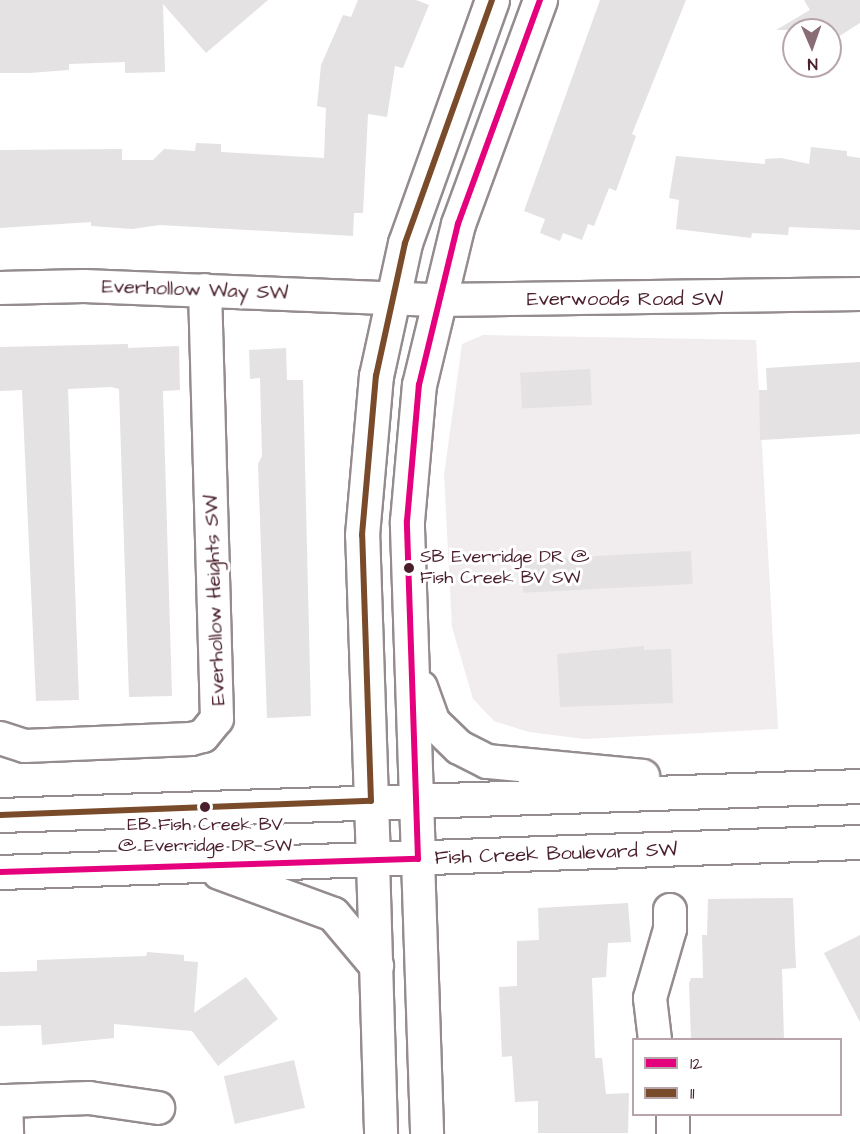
<!DOCTYPE html>
<style>
body{margin:0}
#map{position:relative;width:860px;height:1134px;overflow:hidden;background:#fff;font-family:"Architects Daughter",sans-serif}
div>[style]{position:absolute}
.built>*{inset:0;background:#f1edee}
.building>*{inset:0;background:#e4e2e3;transform-origin:0 0}
.roads{filter:drop-shadow(2px 0 #948c8e) drop-shadow(-2px 0 #948c8e) drop-shadow(0 2px #948c8e) drop-shadow(0 -2px #948c8e)}
.street>*{height:32px;margin:-16px;padding:0 16px;transform-origin:16px;border-radius:16px;background:#fff}
.secondary>*{height:33px;margin:-16.5px;padding:0 16.5px;transform-origin:16.5px;border-radius:16.5px;background:#fff}
.bus-1>*{height:6px;margin:-3px;padding:0 3px;transform-origin:3px;border-radius:3px;background:#e5007d}
.bus-2>*{height:6px;margin:-3px;padding:0 3px;transform-origin:3px;border-radius:3px;background:#7a4b2a}
.dots>*{width:16px;height:16px;translate:-50% -50%;box-sizing:border-box;border:3px solid #fff;border-radius:50%}
span{translate:-50% -50%;white-space:nowrap;text-align:center;line-height:1.15;-webkit-text-stroke:6px #fff;paint-order:stroke}
.bus-label{font-size:18px;color:#4a1f2b}
.left{translate:0 -50%;text-align:left}
.street-label{font-size:20px;color:#4a1f2b}
.legend{position:absolute;left:632px;top:1038px;width:210px;height:78px;box-sizing:border-box;background:#fff;border:2px solid #b7a5aa;margin:0;padding:8px 10px;list-style:none;font-size:18px;color:#4a1f2b}
.legend li{display:flex;align-items:center;gap:12px;height:30px}
.legend b{width:30px;border:2px solid #b7a5aa}
.north{position:absolute;left:782px;top:18px;width:60px;height:60px;box-sizing:border-box;background:#fff;border:2px solid #b7a5aa;border-radius:50%;rotate:178deg;font-size:16px;font-weight:700;line-height:24px;text-align:center;color:#4a1f2b}
.north::after{content:'';display:block;margin:auto;width:21px;height:27px;background:#896d75;clip-path:polygon(50% 0,100% 100%,50% 72%,0 100%)}
</style>
<div id="map">
<div class="built">
<div style="clip-path:polygon(483px 335px,756px 340px,778px 729px,584px 739px,529px 732px,494px 721px,473px 699px,452px 627px,444px 475px,462px 344px)"></div>
</div>
<div class="building">
<div style="clip-path:polygon(0 0,268px 0,206px 53px,163px 4px,165px 72px,125px 73px,125px 62px,69px 64px,69px 70px,29px 73px,0 73px)"></div>
<div style="clip-path:polygon(358px 0,416px 0,429px 5px,403px 68px,395px 66px,387px 117px,368px 114px,363px 213px,354px 213px,353px 236px,160px 225px,132px 229px,91px 226px,91px 222px,0 228px,0 150px,122px 149px,122px 160px,153px 160px,164px 149px,195px 151px,196px 143px,221px 144px,221px 152px,324px 158px,326px 108px,317px 106px,321px 65px,343px 15px,351px 17px)"></div>
<div style="clip-path:polygon(600px 0,686px 0,632px 134px,636px 136px,616px 191px,609px 188px,594px 226px,588px 224px,582px 240px,563px 233px,560px 241px,540px 233px,545px 219px,524px 211px)"></div>
<div style="clip-path:polygon(804px 0,860px 0,860px 23px,830px 42px,830px 30px,776px 30px,810px 10px)"></div>
<div style="clip-path:polygon(811px 147px,847px 151px,847px 156px,860px 158px,860px 230px,789px 227px,788px 235px,752px 233px,751px 238px,676px 229px,679px 200px,669px 198px,676px 156px,765px 164px,765px 159px,781px 158px,809px 164px)"></div>
<div style="clip-path:polygon(128px 344px,128px 348px,179px 346px,180px 390px,163px 391px,172px 696px,129px 697px,119px 389px,111px 387px,68px 389px,79px 700px,36px 701px,22px 390px,0 391px,0 347px)"></div>
<div style="clip-path:polygon(286px 348px,287px 380px,303px 380px,311px 716px,267px 718px,258px 464px,262px 456px,260px 378px,250px 379px,249px 350px)"></div>
<div style="clip-path:polygon(860px 362px,860px 434px,760px 440px,759px 390px,767px 390px,766px 368px)"></div>
<div style="left:590px;top:369px;width:36px;height:70px;rotate:87deg"></div>
<div style="left:691px;top:551px;width:33px;height:170px;rotate:87deg"></div>
<div style="clip-path:polygon(644px 646px,644px 650px,671px 649px,673px 703px,560px 707px,557px 654px)"></div>
<div style="clip-path:polygon(793px 898px,796px 968px,782px 969px,784px 1040px,691px 1040px,689px 983px,691px 978px,703px 978px,702px 935px,707px 935px,708px 899px)"></div>
<div style="clip-path:polygon(628px 903px,631px 942px,608px 943px,606px 977px,592px 978px,595px 1058px,602px 1058px,606px 1094px,629px 1093px,628px 1133px,538px 1133px,538px 1101px,515px 1102px,512px 1056px,502px 1057px,499px 987px,517px 986px,517px 941px,539px 940px,538px 908px)"></div>
<div style="clip-path:polygon(860px 935px,860px 1022px,824px 953px)"></div>
<div style="clip-path:polygon(147px 952px,184px 955px,184px 961px,198px 962px,194px 1013px,246px 977px,278px 1019px,218px 1066px,192px 1031px,114px 1024px,114px 1038px,42px 1045px,41px 1025px,0 1026px,0 972px,37px 971px,37px 960px,146px 956px)"></div>
<div style="left:294px;top:1060px;width:49px;height:72px;rotate:77deg"></div>
</div>
<div class="roads">
<div class="street">
<div style="left:0;top:288px;width:84px;rotate:-1.4deg"></div>
<div style="left:84px;top:286px;width:352px;rotate:2.3deg"></div>
<div style="left:436px;top:300px;width:424px;rotate:-0.8deg"></div>
<div style="left:0;top:738px;width:26px;rotate:18deg"></div>
<div style="left:25px;top:746px;width:166px;rotate:-2.4deg"></div>
<div style="left:191px;top:739px;width:12px;rotate:-14deg"></div>
<div style="left:203px;top:736px;width:22px;rotate:-51deg"></div>
<div style="left:217px;top:719px;width:429px;rotate:-91.6deg"></div>
<div style="left:418px;top:859px;width:275px;rotate:88.1deg"></div>
<div style="left:373px;top:861px;width:273px;rotate:88.3deg"></div>
<div style="left:655px;top:1040px;width:42px;rotate:-96.8deg"></div>
<div style="left:650px;top:998px;width:72px;rotate:-73.8deg"></div>
<div style="left:670px;top:929px;width:19px;rotate:-90deg"></div>
<div style="left:0;top:1101px;width:6px"></div>
<div style="left:6px;top:1101px;width:33px;rotate:88deg"></div>
<div style="left:6px;top:1101px;width:83px;rotate:-2.1deg"></div>
<div style="left:89px;top:1098px;width:70px;rotate:8.2deg"></div>
<div style="left:673px;top:1114px;width:20px;rotate:90deg"></div>
</div>
<div class="secondary">
<div style="left:420px;top:687px;width:37px;rotate:70deg"></div>
<div style="left:433px;top:722px;width:36px;rotate:44deg"></div>
<div style="left:459px;top:747px;width:31px;rotate:27deg"></div>
<div style="left:487px;top:761px;width:156px;rotate:5.5deg"></div>
<div style="left:0;top:815px;width:860px;rotate:-1.93deg"></div>
<div style="left:418px;top:859px;width:338px;rotate:-91.9deg"></div>
<div style="left:407px;top:521px;width:137px;rotate:-85deg"></div>
<div style="left:419px;top:385px;width:166px;rotate:-76.4deg"></div>
<div style="left:458px;top:224px;width:239px;rotate:-69.9deg"></div>
<div style="left:373px;top:861px;width:326px;rotate:-91.9deg"></div>
<div style="left:362px;top:535px;width:160px;rotate:-85deg"></div>
<div style="left:376px;top:376px;width:136px;rotate:-77.7deg"></div>
<div style="left:405px;top:243px;width:258px;rotate:-70.3deg"></div>
<div style="left:0;top:872px;width:861px;rotate:-2deg"></div>
<div style="left:219px;top:872px;width:121px;rotate:20.2deg"></div>
<div style="left:333px;top:914px;width:67px;rotate:49.9deg"></div>
</div>
</div>
<div class="bus-1">
<div style="left:0;top:872px;width:418px;rotate:-1.8deg"></div>
<div style="left:418px;top:859px;width:338px;rotate:-91.9deg"></div>
<div style="left:407px;top:521px;width:137px;rotate:-85deg"></div>
<div style="left:419px;top:385px;width:166px;rotate:-76.4deg"></div>
<div style="left:458px;top:224px;width:239px;rotate:-69.9deg"></div>
</div>
<div class="bus-2">
<div style="left:0;top:815px;width:371px;rotate:-2.2deg"></div>
<div style="left:371px;top:801px;width:266px;rotate:-91.9deg"></div>
<div style="left:362px;top:535px;width:160px;rotate:-85deg"></div>
<div style="left:376px;top:376px;width:136px;rotate:-77.7deg"></div>
<div style="left:405px;top:243px;width:258px;rotate:-70.3deg"></div>
</div>
<div class="dots">
<div style="left:409px;top:568px;background:#4a1f2b"></div>
<div style="left:205px;top:807px;background:#4a1f2b"></div>
</div>
<div class="bus-label">
<span class="left" style="left:420px;top:568px">SB Everridge DR @<br>Fish Creek BV SW</span>
<span style="left:205px;top:836px">EB Fish Creek BV<br>@ Everridge DR SW</span>
</div>
<div class="street-label">
<span style="left:195px;top:290px;rotate:2deg">Everhollow Way SW</span>
<span style="left:625px;top:299px">Everwoods Road SW</span>
<span style="left:215px;top:600px;rotate:-92deg">Everhollow Heights SW</span>
<span style="left:556px;top:854px;rotate:-2deg">Fish Creek Boulevard SW</span>
</div>
<ul class="legend">
<li><b style="height:8px;background:#e5007d"></b>12</li>
<li><b style="height:8px;background:#7a4b2a"></b>11</li>
</ul>
<div class="north">N</div>
</div>
